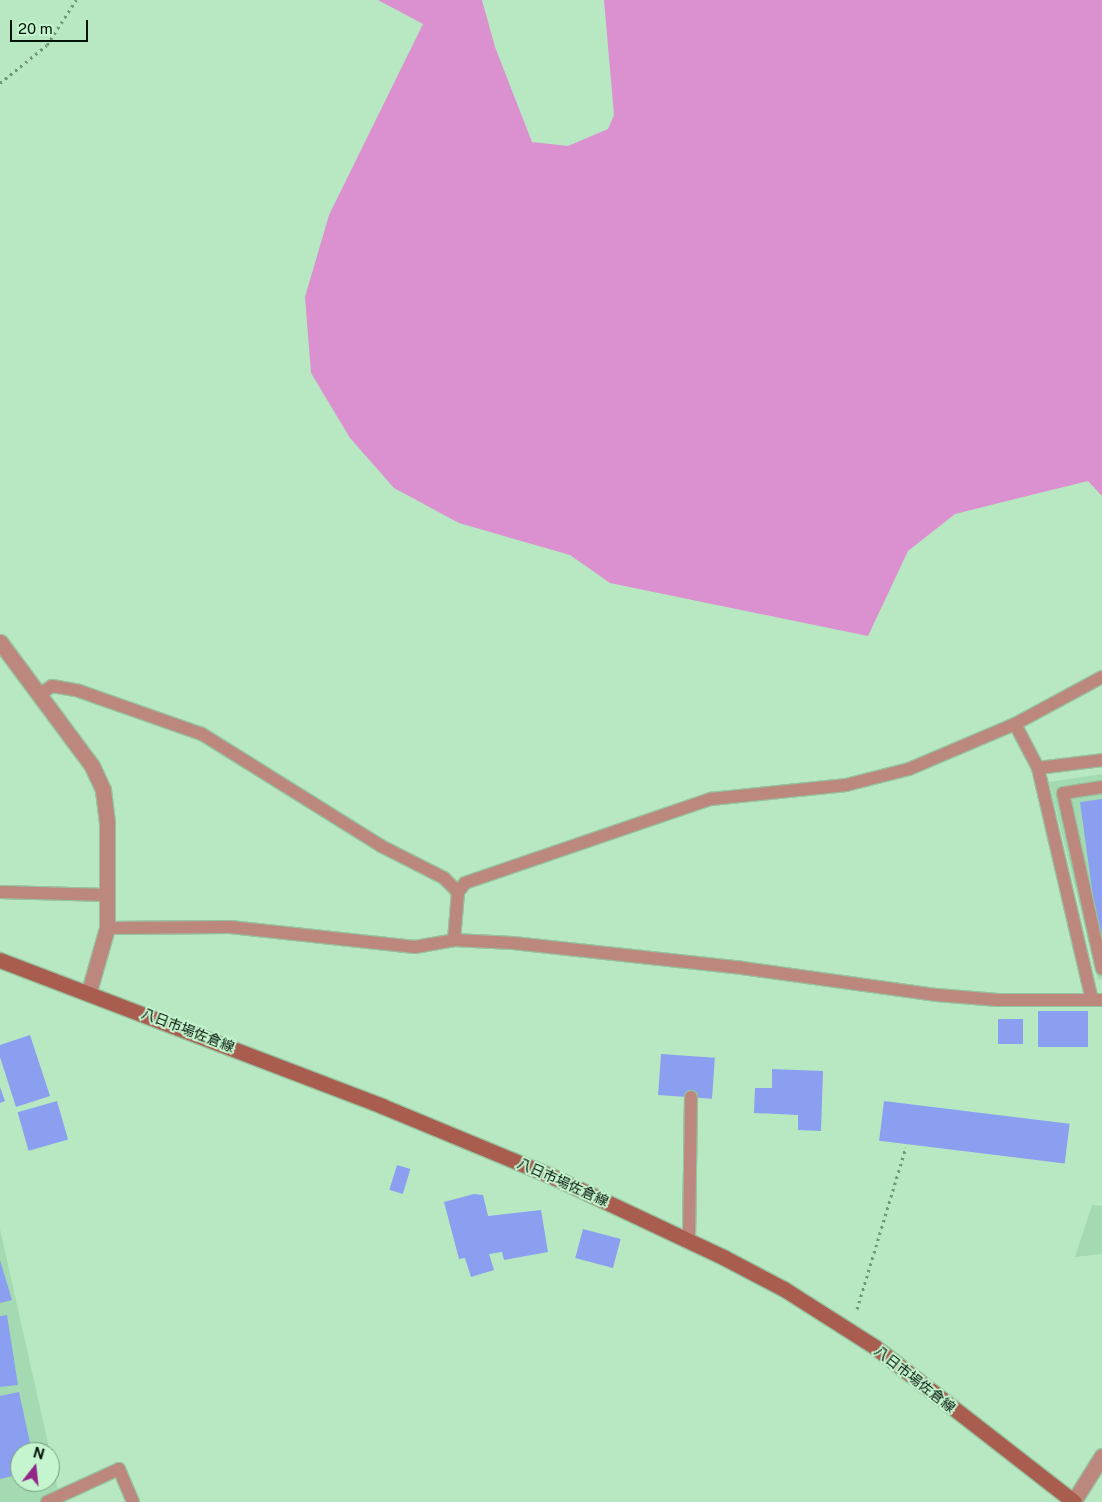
<!DOCTYPE html>
<meta charset="utf-8">
<style>
body{margin:0}
#map{position:relative;width:1102px;height:1502px;overflow:hidden;background:#b7e8c2;font-family:"Public Sans","Noto Sans JP",sans-serif}
div>[style]{position:absolute}
.built>*{inset:0;background:#a4dab1}
.green>*{inset:0;background:#db91d0}
.building>*{inset:0;background:#8a9ff0;transform-origin:0 0}
.path>*{height:3px;margin-top:-1.5px;transform-origin:0;background:repeating-linear-gradient(90deg,#73977b 0 2.5px,transparent 0 6.5px)}
.roads{filter:drop-shadow(1px 0 #97c2a0) drop-shadow(-1px 0 #97c2a0) drop-shadow(0 1px #97c2a0) drop-shadow(0 -1px #97c2a0)}
.lane>*{height:12px;margin:-6px;padding:0 6px;transform-origin:6px;border-radius:6px;background:#bc877c}
.street>*{height:15px;margin:-7.5px;padding:0 7.5px;transform-origin:7.5px;border-radius:7.5px;background:#bc877c}
.secondary>*{height:15px;margin:-7.5px;padding:0 7.5px;transform-origin:7.5px;border-radius:7.5px;background:#a95d4f}
span{translate:-50% -50%;white-space:nowrap;text-align:center;line-height:1.15;-webkit-text-stroke:4px #c4f5cf;paint-order:stroke}
.street-label{font-size:14px;color:#031307}
.north{position:absolute;left:10px;top:1442px;width:50px;height:50px;box-sizing:border-box;background:#c4f5cf;border:1px solid #779b7f;border-radius:50%;rotate:16deg;font-size:14px;font-weight:700;line-height:20px;text-align:center;color:#031307}
.north::after{content:'';display:block;margin:auto;width:18px;height:22px;background:#922789;clip-path:polygon(50% 0,100% 100%,50% 72%,0 100%)}
.scale{position:absolute;left:10px;top:20px;width:78px;height:22px;box-sizing:border-box;border:2px solid #031307;border-top:0;padding-left:6px;font-size:15px;line-height:18px;white-space:nowrap;color:#031307;-webkit-text-stroke:4px #c4f5cf;paint-order:stroke}
</style>
<div id="map">
<div class="built">
<div style="clip-path:polygon(1102px 774px,1102px 979px,1098px 980px,1049px 782px)"></div>
<div style="clip-path:polygon(1092px 1205px,1102px 1206px,1102px 1254px,1075px 1257px)"></div>
<div style="clip-path:polygon(0 1229px,50px 1452px,20px 1452px,20px 1482px,50px 1482px,50px 1454px,58px 1490px,40px 1502px,0 1502px)"></div>
</div>
<div class="green">
<div style="clip-path:polygon(378px 0,482px 0,495px 47px,532px 142px,568px 146px,608px 129px,614px 115px,604px 0,1102px 0,1102px 496px,1088px 481px,955px 514px,908px 551px,868px 636px,610px 583px,570px 555px,459px 523px,394px 488px,350px 438px,311px 373px,305px 297px,329px 215px,423px 24px)"></div>
</div>
<div class="building">
<div style="clip-path:polygon(1102px 799px,1102px 948px,1100px 948px,1080px 802px)"></div>
<div style="left:1038px;top:1011px;width:50px;height:36px"></div>
<div style="left:998px;top:1019px;width:25px;height:25px"></div>
<div style="clip-path:polygon(30px 1035px,50px 1096px,16px 1107px,0 1057px,0 1045px)"></div>
<div style="left:661px;top:1054px;width:54px;height:41px;rotate:4deg"></div>
<div style="clip-path:polygon(772px 1069px,823px 1071px,821px 1131px,798px 1130px,798px 1115px,754px 1113px,755px 1088px,772px 1088px)"></div>
<div style="clip-path:polygon(0 1087px,5px 1101px,0 1103px)"></div>
<div style="left:57px;top:1101px;width:40px;height:41px;rotate:74deg"></div>
<div style="left:884px;top:1101px;width:187px;height:40px;rotate:7deg"></div>
<div style="left:397px;top:1165px;width:14px;height:26px;rotate:17deg"></div>
<div style="clip-path:polygon(474px 1194px,483px 1195px,488px 1216px,541px 1210px,548px 1252px,504px 1260px,502px 1252px,489px 1254px,494px 1270px,471px 1277px,465px 1258px,459px 1259px,444px 1202px)"></div>
<div style="left:583px;top:1229px;width:39px;height:30px;rotate:15deg"></div>
<div style="clip-path:polygon(0 1260px,12px 1300px,0 1303px)"></div>
<div style="clip-path:polygon(7px 1315px,18px 1385px,0 1387px,0 1316px)"></div>
<div style="clip-path:polygon(19px 1392px,32px 1452px,20px 1452px,20px 1474px,0 1479px,0 1396px)"></div>
</div>
<div class="path">
<div style="left:0;top:83px;width:60px;rotate:-39deg"></div>
<div style="left:47px;top:45px;width:54px;rotate:-57.2deg"></div>
<div style="left:857px;top:1309px;width:169px;rotate:-73.2deg"></div>
</div>
<div class="roads">
<div class="lane">
<div style="left:40px;top:694px;width:14px;rotate:-34deg"></div>
<div style="left:52px;top:686px;width:27px;rotate:10deg"></div>
<div style="left:79px;top:691px;width:130px;rotate:19.3deg"></div>
<div style="left:202px;top:734px;width:211px;rotate:32deg"></div>
<div style="left:381px;top:846px;width:71px;rotate:26.9deg"></div>
<div style="left:444px;top:878px;width:20px;rotate:45deg"></div>
<div style="left:1015px;top:724px;width:50px;rotate:62.4deg"></div>
<div style="left:1038px;top:768px;width:238px;rotate:76.9deg"></div>
<div style="left:1038px;top:768px;width:64px;rotate:-7.1deg"></div>
<div style="left:1102px;top:787px;width:39px;rotate:171deg"></div>
<div style="left:1063px;top:793px;width:180px;rotate:77.5deg"></div>
<div style="left:0;top:892px;width:107px;rotate:1.6deg"></div>
<div style="left:107px;top:928px;width:123px;rotate:-0.5deg"></div>
<div style="left:230px;top:927px;width:186px;rotate:6.2deg"></div>
<div style="left:415px;top:947px;width:40px;rotate:-10deg"></div>
<div style="left:454px;top:940px;width:59px;rotate:2.9deg"></div>
<div style="left:513px;top:943px;width:230px;rotate:6.2deg"></div>
<div style="left:742px;top:968px;width:197px;rotate:7.9deg"></div>
<div style="left:937px;top:995px;width:61px;rotate:4.7deg"></div>
<div style="left:998px;top:1000px;width:104px"></div>
<div style="left:454px;top:940px;width:48px;rotate:-85.2deg"></div>
<div style="left:458px;top:892px;width:11px;rotate:-52deg"></div>
<div style="left:465px;top:883px;width:260px;rotate:-18.9deg"></div>
<div style="left:711px;top:799px;width:136px;rotate:-5.9deg"></div>
<div style="left:846px;top:785px;width:65px;rotate:-14.3deg"></div>
<div style="left:909px;top:769px;width:115px;rotate:-23deg"></div>
<div style="left:1015px;top:724px;width:99px;rotate:-28.4deg"></div>
<div style="left:689px;top:1240px;width:143px;rotate:-89.2deg"></div>
<div style="left:47px;top:1502px;width:79px;rotate:-24.6deg"></div>
<div style="left:119px;top:1469px;width:36px;rotate:67deg"></div>
</div>
<div class="street">
<div style="left:0;top:642px;width:154px;rotate:53.4deg"></div>
<div style="left:92px;top:766px;width:26px;rotate:65deg"></div>
<div style="left:103px;top:790px;width:33px;rotate:83deg"></div>
<div style="left:107px;top:823px;width:105px;rotate:90deg"></div>
<div style="left:107px;top:928px;width:66px;rotate:105.9deg"></div>
<div style="left:1073px;top:1502px;width:54px;rotate:-57.8deg"></div>
</div>
<div class="secondary">
<div style="left:0;top:960px;width:409px;rotate:20.9deg"></div>
<div style="left:382px;top:1106px;width:183px;rotate:22.5deg"></div>
<div style="left:551px;top:1176px;width:190px;rotate:25.2deg"></div>
<div style="left:723px;top:1257px;width:69px;rotate:27.7deg"></div>
<div style="left:784px;top:1289px;width:108px;rotate:32.5deg"></div>
<div style="left:875px;top:1347px;width:252px;rotate:37.9deg"></div>
</div>
</div>
<div class="street-label">
<span style="left:188px;top:1030px;rotate:21deg">八日市場佐倉線</span>
<span style="left:563px;top:1182px;rotate:24deg">八日市場佐倉線</span>
<span style="left:915px;top:1379px;rotate:38deg">八日市場佐倉線</span>
</div>
<div class="north">N</div>
<div class="scale">20 m</div>
</div>
